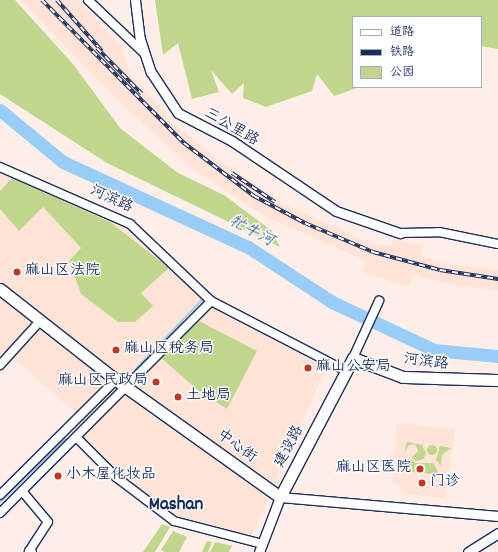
<!DOCTYPE html>
<meta charset="utf-8">
<style>
body{margin:0}
#map{position:relative;width:498px;height:552px;overflow:hidden;background:#feeee7;font-family:Dekko,"LXGW WenKai TC",sans-serif}
div>[style]{position:absolute}
.built>*{inset:0;background:#fee3d6}
.green>*{inset:0;background:#c0d68c}
.round{border-radius:50%}
.stream>*{height:2px;margin:-1px;padding:0 1px;transform-origin:1px;border-radius:1px;background:#97cdf6}
.river>*{height:13px;margin:-6.5px;padding:0 6.5px;transform-origin:6.5px;border-radius:6.5px;background:#97cdf6}
.roads{filter:drop-shadow(1px 0 #1b2f5e) drop-shadow(-1px 0 #1b2f5e) drop-shadow(0 1px #1b2f5e) drop-shadow(0 -1px #1b2f5e)}
.minor>*{height:8px;margin:-4px;padding:0 4px;transform-origin:4px;border-radius:4px;background:#fff}
.tertiary>*{height:9px;margin:-4.5px;padding:0 4.5px;transform-origin:4.5px;border-radius:4.5px;background:#fff}
.secondary>*{height:11px;margin:-5.5px;padding:0 5.5px;transform-origin:5.5px;border-radius:5.5px;background:#fff}
.rail>*{height:3.5px;margin-top:-1.75px;transform-origin:0;background:repeating-linear-gradient(90deg,#fff 0 6px,#1b2f5e 0 12px);box-sizing:border-box;border-block:1px solid #1b2f5e}
.dots>*{width:11px;height:11px;translate:-50% -50%;box-sizing:border-box;border:2px solid #fff;border-radius:50%}
span{translate:-50% -50%;white-space:nowrap;text-align:center;line-height:1.15;-webkit-text-stroke:3px #fff;paint-order:stroke}
.street-label{font-size:15px;color:#1b2f5e}
.poi-label{font-size:15px;color:#1b2f5e}
.left{translate:0 -50%;text-align:left}
.right{translate:-100% -50%;text-align:right}
.water-label{font-size:16px;color:#405e8c;font-style:italic}
.district-label{font-size:19px;color:#1b2f5e;font-weight:700}
.legend{position:absolute;left:352px;top:16px;width:130px;height:72px;box-sizing:border-box;background:#fff;border:1px solid #a4acbf;margin:0;padding:5px 7px;list-style:none;font-size:12px;color:#1b2f5e}
.legend li{display:flex;align-items:center;gap:8px;height:20px}
.legend b{width:20px;border:1px solid #a4acbf}
</style>
<div id="map">
<div class="built">
<div style="clip-path:polygon(20px 0,78px 0,121px 46px,130px 73px,170px 121px,218px 160px,284px 204px,374px 245px,391px 246px,394px 239px,423px 246px,421px 256px,442px 263px,498px 270px,498px 290px,458px 286px,413px 275px,408px 287px,363px 272px,367px 261px,266px 217px,192px 168px,119px 101px)"></div>
<div style="clip-path:polygon(0 172px,118px 223px,212px 306px,326px 368px,251px 537px,177px 519px,119px 475px,67px 422px,76px 413px,7px 352px,0 357px)"></div>
<div style="clip-path:polygon(397px 423px,455px 429px,445px 498px,404px 494px,399px 485px,392px 484px)"></div>
</div>
<div class="green">
<div style="clip-path:polygon(0 0,15px 0,73px 64px,120px 128px,178px 173px,224px 195px,272px 231px,280px 247px,107px 163px,0 94px)"></div>
<div style="clip-path:polygon(155px 0,498px 0,498px 49px,481px 46px,481px 17px,353px 17px,353px 87px,360px 87px,334px 96px,317px 74px,312px 91px,266px 107px,243px 98px,244px 83px,232px 94px,211px 70px,219px 92px,192px 99px,178px 43px,163px 55px)"></div>
<div style="clip-path:polygon(12px 178px,110px 222px,169px 268px,141px 293px,153px 306px,135px 322px,118px 322px,81px 294px,69px 261px,81px 248px,43px 207px,19px 231px,0 209px,0 191px)"></div>
<div style="clip-path:polygon(199px 321px,257px 351px,227px 409px,200px 392px,161px 358px)"></div>
<div style="clip-path:polygon(407px 442px,422px 445px,426px 453px,424px 459px,416px 461px,412px 457px,418px 451px,415px 444px,409px 445px,404px 453px)"></div>
<div class="round" style="left:427px;top:445px;width:10px;height:10px"></div>
<div style="clip-path:polygon(440px 446px,451px 448px,442px 455px,441px 466px,436px 460px)"></div>
<div style="clip-path:polygon(410px 459px,415px 463px,433px 463px,440px 475px,403px 471px,404px 460px)"></div>
<div style="clip-path:polygon(162px 524px,170px 527px,155px 552px,143px 552px)"></div>
<div style="clip-path:polygon(173px 531px,187px 537px,179px 552px,165px 552px,161px 550px)"></div>
<div style="clip-path:polygon(207px 541px,212px 542px,208px 552px,202px 552px)"></div>
<div style="clip-path:polygon(215px 542px,232px 546px,229px 552px,210px 552px)"></div>
</div>
<div class="stream">
<div style="left:135px;top:370px;width:97px;rotate:-46.3deg"></div>
<div style="left:0;top:502px;width:91px;rotate:-44.1deg"></div>
</div>
<div class="river">
<div style="left:0;top:110px;width:82px;rotate:39.5deg"></div>
<div style="left:63px;top:162px;width:204px;rotate:24.7deg"></div>
<div style="left:248px;top:247px;width:100px;rotate:33.2deg"></div>
<div style="left:332px;top:302px;width:113px;rotate:25.2deg"></div>
<div style="left:434px;top:350px;width:64px;rotate:5.4deg"></div>
</div>
<div class="roads">
<div class="minor">
<div style="left:88px;top:0;width:79px;rotate:43.5deg"></div>
<div style="left:0;top:167px;width:142px;rotate:23.7deg"></div>
<div style="left:130px;top:224px;width:112px;rotate:43.5deg"></div>
<div style="left:400px;top:233px;width:39px;rotate:-1deg"></div>
<div style="left:439px;top:232px;width:60px;rotate:11.5deg"></div>
<div style="left:353px;top:358px;width:63px;rotate:-65.5deg"></div>
<div style="left:0;top:365px;width:61px;rotate:-47.7deg"></div>
<div style="left:76px;top:437px;width:57px;rotate:45deg"></div>
<div style="left:116px;top:477px;width:73px;rotate:37.2deg"></div>
<div style="left:174px;top:521px;width:91px;rotate:14.6deg"></div>
<div style="left:22px;top:491px;width:40px;rotate:50deg"></div>
<div style="left:48px;top:522px;width:35px;rotate:123deg"></div>
<div style="left:29px;top:551px;width:3px;rotate:18deg"></div>
<div style="left:0;top:495px;width:163px;rotate:-44.8deg"></div>
<div style="left:0;top:513px;width:299px;rotate:-45.1deg"></div>
<div style="left:211px;top:301px;width:152px;rotate:27.4deg"></div>
</div>
<div class="tertiary">
<div style="left:135px;top:0;width:39px;rotate:83deg"></div>
<div style="left:140px;top:39px;width:35px;rotate:72deg"></div>
<div style="left:151px;top:72px;width:49px;rotate:56.6deg"></div>
<div style="left:178px;top:113px;width:61px;rotate:27.4deg"></div>
<div style="left:232px;top:141px;width:125px;rotate:33.9deg"></div>
<div style="left:336px;top:211px;width:68px;rotate:19deg"></div>
<div style="left:259px;top:552px;width:59px;rotate:-69.1deg"></div>
<div style="left:280px;top:497px;width:219px;rotate:5deg"></div>
<div style="left:468px;top:552px;width:36px;rotate:-32deg"></div>
</div>
<div class="secondary">
<div style="left:0;top:289px;width:147px;rotate:38.1deg"></div>
<div style="left:116px;top:380px;width:201px;rotate:35.5deg"></div>
<div style="left:280px;top:497px;width:157px;rotate:-62.3deg"></div>
<div style="left:353px;top:358px;width:53px;rotate:20.8deg"></div>
<div style="left:403px;top:377px;width:95px;rotate:1.8deg"></div>
</div>
</div>
<div class="rail">
<div style="left:42px;top:0;width:202px;rotate:45.2deg"></div>
<div style="left:184px;top:143px;width:88px;rotate:37.1deg"></div>
<div style="left:254px;top:196px;width:58px;rotate:27.9deg"></div>
<div style="left:305px;top:223px;width:74px;rotate:23.1deg"></div>
<div style="left:373px;top:252px;width:69px;rotate:15deg"></div>
<div style="left:440px;top:270px;width:59px;rotate:8.8deg"></div>
<div style="left:57px;top:0;width:68px;rotate:48.6deg"></div>
<div style="left:97px;top:48px;width:64px;rotate:45.6deg"></div>
<div style="left:232px;top:173px;width:52px;rotate:34deg"></div>
</div>
<div class="dots">
<div style="left:17px;top:272px;background:#c8321e"></div>
<div style="left:116px;top:350px;background:#c8321e"></div>
<div style="left:308px;top:368px;background:#c8321e"></div>
<div style="left:156px;top:382px;background:#c8321e"></div>
<div style="left:178px;top:397px;background:#c8321e"></div>
<div style="left:420px;top:469px;background:#c8321e"></div>
<div style="left:58px;top:476px;background:#c8321e"></div>
<div style="left:422px;top:483px;background:#c8321e"></div>
</div>
<div class="street-label">
<span style="left:231px;top:128px;rotate:30deg">三公里路</span>
<span style="left:111px;top:200px;rotate:25deg">河滨路</span>
<span style="left:426px;top:363px;rotate:7deg">河滨路</span>
<span style="left:236px;top:447px;rotate:36deg">中心街</span>
<span style="left:290px;top:447px;rotate:-62deg">建设路</span>
</div>
<div class="poi-label">
<span class="left" style="left:25px;top:272px">麻山区法院</span>
<span class="left" style="left:124px;top:350px">麻山区税务局</span>
<span class="left" style="left:316px;top:368px">麻山公安局</span>
<span class="right" style="left:148px;top:382px">麻山区民政局</span>
<span class="left" style="left:186px;top:397px">土地局</span>
<span class="right" style="left:411px;top:469px">麻山区医院</span>
<span class="left" style="left:66px;top:476px">小木屋化妆品</span>
<span class="left" style="left:430px;top:483px">门诊</span>
</div>
<div class="water-label">
<span style="left:251px;top:232px;rotate:28deg">牤牛河</span>
</div>
<div class="district-label">
<span style="left:176px;top:506px">Mashan</span>
</div>
<ul class="legend">
<li><b style="height:5px;background:#fff"></b>道路</li>
<li><b style="height:5px;background:#1b2f5e"></b>铁路</li>
<li><b style="height:11px;background:#c0d68c"></b>公园</li>
</ul>
</div>
